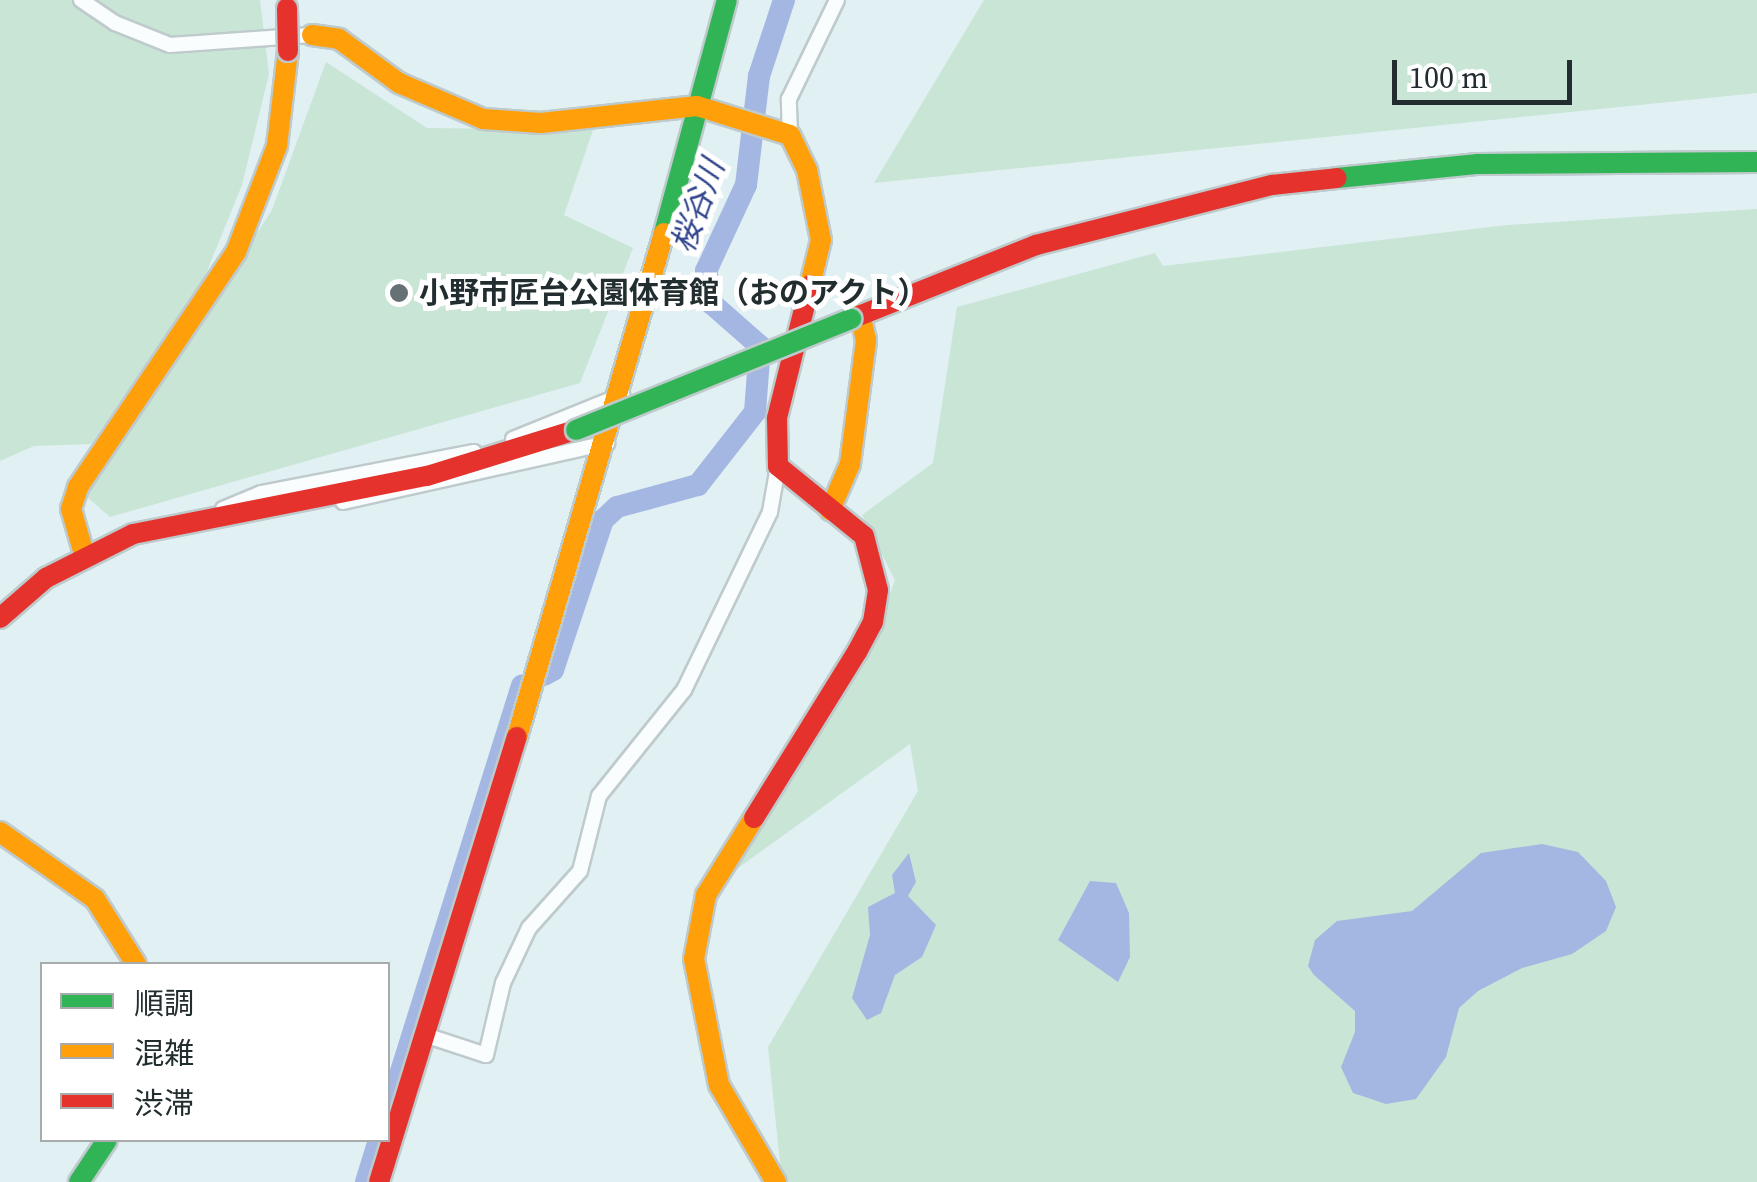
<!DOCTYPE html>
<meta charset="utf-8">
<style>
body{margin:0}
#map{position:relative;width:1757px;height:1182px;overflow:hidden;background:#e1f0f3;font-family:"Source Serif 4","Noto Sans JP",serif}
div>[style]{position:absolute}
.green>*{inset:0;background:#c9e5d6}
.water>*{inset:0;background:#a3b7e2}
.river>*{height:22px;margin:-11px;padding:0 11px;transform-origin:11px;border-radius:11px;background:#a3b7e2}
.roads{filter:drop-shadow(2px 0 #becacc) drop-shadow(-2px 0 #becacc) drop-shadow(0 2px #becacc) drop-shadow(0 -2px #becacc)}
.street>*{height:14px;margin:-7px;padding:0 7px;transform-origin:7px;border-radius:7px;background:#fafdfd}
.fast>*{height:20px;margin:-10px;padding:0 10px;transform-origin:10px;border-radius:10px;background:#30b455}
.slow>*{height:20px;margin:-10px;padding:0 10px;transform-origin:10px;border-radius:10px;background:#ff9f0a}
.jam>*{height:20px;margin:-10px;padding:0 10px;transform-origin:10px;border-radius:10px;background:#e5322d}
.bridges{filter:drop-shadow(2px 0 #becacc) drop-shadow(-2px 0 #becacc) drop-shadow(0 2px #becacc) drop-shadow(0 -2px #becacc)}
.fast-bridge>*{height:20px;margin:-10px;padding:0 10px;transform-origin:10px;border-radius:10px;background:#30b455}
.jam-bridge>*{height:20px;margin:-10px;padding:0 10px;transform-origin:10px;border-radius:10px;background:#e5322d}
.dots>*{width:28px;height:28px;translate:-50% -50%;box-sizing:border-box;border:5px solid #fff;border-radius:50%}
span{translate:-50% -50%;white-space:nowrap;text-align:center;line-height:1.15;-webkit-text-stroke:10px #fff;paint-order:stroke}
.poi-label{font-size:30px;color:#222d2f;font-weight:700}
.left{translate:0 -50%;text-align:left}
.water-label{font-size:32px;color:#30448c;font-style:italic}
.legend{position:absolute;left:40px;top:962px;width:350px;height:180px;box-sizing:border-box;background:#fff;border:2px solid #a7abac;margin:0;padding:12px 18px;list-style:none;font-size:30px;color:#222d2f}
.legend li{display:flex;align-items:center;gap:20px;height:50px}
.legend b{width:50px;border:2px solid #a7abac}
.scale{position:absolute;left:1392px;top:60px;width:180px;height:45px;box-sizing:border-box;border:5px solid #222d2f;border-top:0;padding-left:12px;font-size:30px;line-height:35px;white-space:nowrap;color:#222d2f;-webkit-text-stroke:8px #fff;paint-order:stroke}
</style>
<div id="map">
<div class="green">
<div style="clip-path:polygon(0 0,260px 0,269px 74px,242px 185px,205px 276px,91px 444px,34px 446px,0 461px)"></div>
<div style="clip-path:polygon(984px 0,1757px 0,1757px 93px,874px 183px)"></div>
<div style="clip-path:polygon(326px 62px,427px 128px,593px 130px,564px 215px,633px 248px,580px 383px,110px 517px,86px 496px,272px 210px)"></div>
<div style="clip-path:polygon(1757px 209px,1757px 1182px,782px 1182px,768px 1047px,918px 791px,910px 744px,734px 871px,864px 665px,895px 580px,862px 515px,933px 463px,957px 307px,1155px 253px,1163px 266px,1507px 225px)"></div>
</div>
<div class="water">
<div style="clip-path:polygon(1542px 844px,1578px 852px,1606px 881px,1616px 907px,1606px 931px,1572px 954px,1522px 968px,1478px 991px,1459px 1008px,1446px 1057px,1416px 1099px,1386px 1104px,1353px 1093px,1341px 1067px,1355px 1032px,1355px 1011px,1314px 975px,1308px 966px,1315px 940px,1337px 921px,1412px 911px,1481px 853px)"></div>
<div style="clip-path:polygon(909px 853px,916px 882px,908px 896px,936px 925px,922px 957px,895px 975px,881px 1013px,867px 1020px,852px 998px,870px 935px,868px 907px,895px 893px,892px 875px)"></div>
<div style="clip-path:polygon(1090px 881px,1116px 883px,1129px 913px,1130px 957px,1118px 982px,1058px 940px)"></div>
</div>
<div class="river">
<div style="left:544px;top:675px;width:10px;rotate:-29deg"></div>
<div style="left:553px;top:670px;width:158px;rotate:-71.6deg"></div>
<div style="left:603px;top:520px;width:19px;rotate:-43deg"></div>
<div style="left:617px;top:507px;width:84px;rotate:-15.2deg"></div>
<div style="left:698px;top:485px;width:93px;rotate:-52deg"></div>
<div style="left:755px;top:412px;width:66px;rotate:-85.7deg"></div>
<div style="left:760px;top:346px;width:64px;rotate:-138.8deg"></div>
<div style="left:712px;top:304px;width:34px;rotate:-100deg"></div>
<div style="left:706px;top:271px;width:95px;rotate:-65.1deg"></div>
<div style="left:746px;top:185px;width:110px;rotate:-83.2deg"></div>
<div style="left:759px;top:76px;width:80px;rotate:-71.8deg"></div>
<div style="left:388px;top:1113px;width:448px;rotate:-72.6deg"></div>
<div style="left:366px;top:1182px;width:44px;rotate:-72.8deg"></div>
</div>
<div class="roads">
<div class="street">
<div style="left:81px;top:0;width:41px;rotate:34.1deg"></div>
<div style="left:115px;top:23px;width:59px;rotate:21.8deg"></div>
<div style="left:170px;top:45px;width:142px;rotate:-4deg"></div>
<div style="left:790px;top:135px;width:36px;rotate:-92deg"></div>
<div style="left:789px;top:99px;width:110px;rotate:-64.1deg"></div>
<div style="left:513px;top:439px;width:118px;rotate:-22deg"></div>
<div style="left:343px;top:502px;width:271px;rotate:-12.6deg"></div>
<div style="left:223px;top:509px;width:41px;rotate:-22.8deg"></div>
<div style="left:261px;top:493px;width:217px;rotate:-10.9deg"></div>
<div style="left:425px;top:1035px;width:64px;rotate:18.2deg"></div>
<div style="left:486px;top:1055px;width:74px;rotate:-76.7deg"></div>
<div style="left:503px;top:983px;width:61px;rotate:-64.7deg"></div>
<div style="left:529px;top:928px;width:76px;rotate:-48.2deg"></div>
<div style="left:580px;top:871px;width:77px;rotate:-75.8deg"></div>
<div style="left:599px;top:796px;width:136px;rotate:-51.3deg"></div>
<div style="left:684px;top:690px;width:198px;rotate:-64.2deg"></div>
<div style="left:770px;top:512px;width:47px;rotate:-80.1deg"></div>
</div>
<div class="fast">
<div style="left:1337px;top:178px;width:142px;rotate:-5.7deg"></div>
<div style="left:1478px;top:164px;width:279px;rotate:-0.4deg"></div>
<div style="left:664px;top:233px;width:241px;rotate:-74.9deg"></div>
<div style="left:79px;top:1182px;width:50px;rotate:-56.3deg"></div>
</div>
<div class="slow">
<div style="left:312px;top:35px;width:27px;rotate:8deg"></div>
<div style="left:339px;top:39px;width:74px;rotate:36.3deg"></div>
<div style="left:399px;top:83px;width:91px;rotate:23.2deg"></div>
<div style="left:483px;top:119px;width:58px;rotate:3.9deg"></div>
<div style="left:541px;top:123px;width:157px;rotate:-6.2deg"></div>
<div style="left:697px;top:106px;width:97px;rotate:17.3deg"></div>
<div style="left:790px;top:135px;width:39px;rotate:64deg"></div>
<div style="left:807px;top:170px;width:71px;rotate:78.7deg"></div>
<div style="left:821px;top:240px;width:46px;rotate:103.7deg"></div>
<div style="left:830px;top:510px;width:50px;rotate:-66.5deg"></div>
<div style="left:850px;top:464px;width:125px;rotate:-82.6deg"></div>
<div style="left:866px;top:340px;width:26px;rotate:-103deg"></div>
<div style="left:84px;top:554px;width:47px;rotate:-106.1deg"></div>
<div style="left:71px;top:509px;width:23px;rotate:-72deg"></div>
<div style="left:78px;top:487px;width:283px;rotate:-56.1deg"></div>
<div style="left:236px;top:252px;width:114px;rotate:-68.9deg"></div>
<div style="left:277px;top:146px;width:96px;rotate:-83.4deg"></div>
<div style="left:517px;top:737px;width:525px;rotate:-73.74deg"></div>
<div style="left:754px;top:818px;width:91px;rotate:121.9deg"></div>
<div style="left:706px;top:895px;width:65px;rotate:100.6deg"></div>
<div style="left:694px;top:959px;width:128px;rotate:78.8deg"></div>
<div style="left:719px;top:1085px;width:113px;rotate:59.6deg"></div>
<div style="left:0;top:832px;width:116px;rotate:35.2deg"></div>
<div style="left:95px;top:899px;width:77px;rotate:57.8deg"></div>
</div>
<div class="jam">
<div style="left:851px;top:319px;width:199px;rotate:-21.8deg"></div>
<div style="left:1036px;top:245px;width:244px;rotate:-14.3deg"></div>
<div style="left:1272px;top:185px;width:65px;rotate:-6.1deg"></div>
<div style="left:0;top:618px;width:61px;rotate:-41deg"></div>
<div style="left:46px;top:578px;width:97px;rotate:-26.8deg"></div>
<div style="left:133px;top:534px;width:300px;rotate:-11.2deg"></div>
<div style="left:427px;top:476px;width:156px;rotate:-17.2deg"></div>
<div style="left:754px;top:818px;width:195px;rotate:-58.2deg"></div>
<div style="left:857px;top:652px;width:34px;rotate:-62deg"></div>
<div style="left:873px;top:622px;width:32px;rotate:-81deg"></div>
<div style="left:878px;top:590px;width:56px;rotate:-104.5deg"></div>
<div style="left:864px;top:536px;width:111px;rotate:-140.9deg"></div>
<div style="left:778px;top:466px;width:48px;rotate:-91.2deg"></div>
<div style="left:777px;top:418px;width:137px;rotate:-76.1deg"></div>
<div style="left:379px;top:1182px;width:466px;rotate:-72.8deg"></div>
</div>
</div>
<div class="bridges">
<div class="fast-bridge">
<div style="left:576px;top:430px;width:297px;rotate:-22deg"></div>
</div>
<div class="jam-bridge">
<div style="left:287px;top:8px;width:43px;rotate:88.7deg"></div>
</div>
</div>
<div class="dots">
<div style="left:399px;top:293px;background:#657174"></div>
</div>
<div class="poi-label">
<span class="left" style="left:419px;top:293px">小野市匠台公園体育館（おのアクト）</span>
</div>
<div class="water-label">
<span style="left:698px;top:206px;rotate:-70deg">桜谷川</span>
</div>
<ul class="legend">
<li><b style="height:12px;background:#30b455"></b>順調</li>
<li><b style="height:12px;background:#ff9f0a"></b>混雑</li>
<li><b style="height:12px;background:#e5322d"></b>渋滞</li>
</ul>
<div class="scale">100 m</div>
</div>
